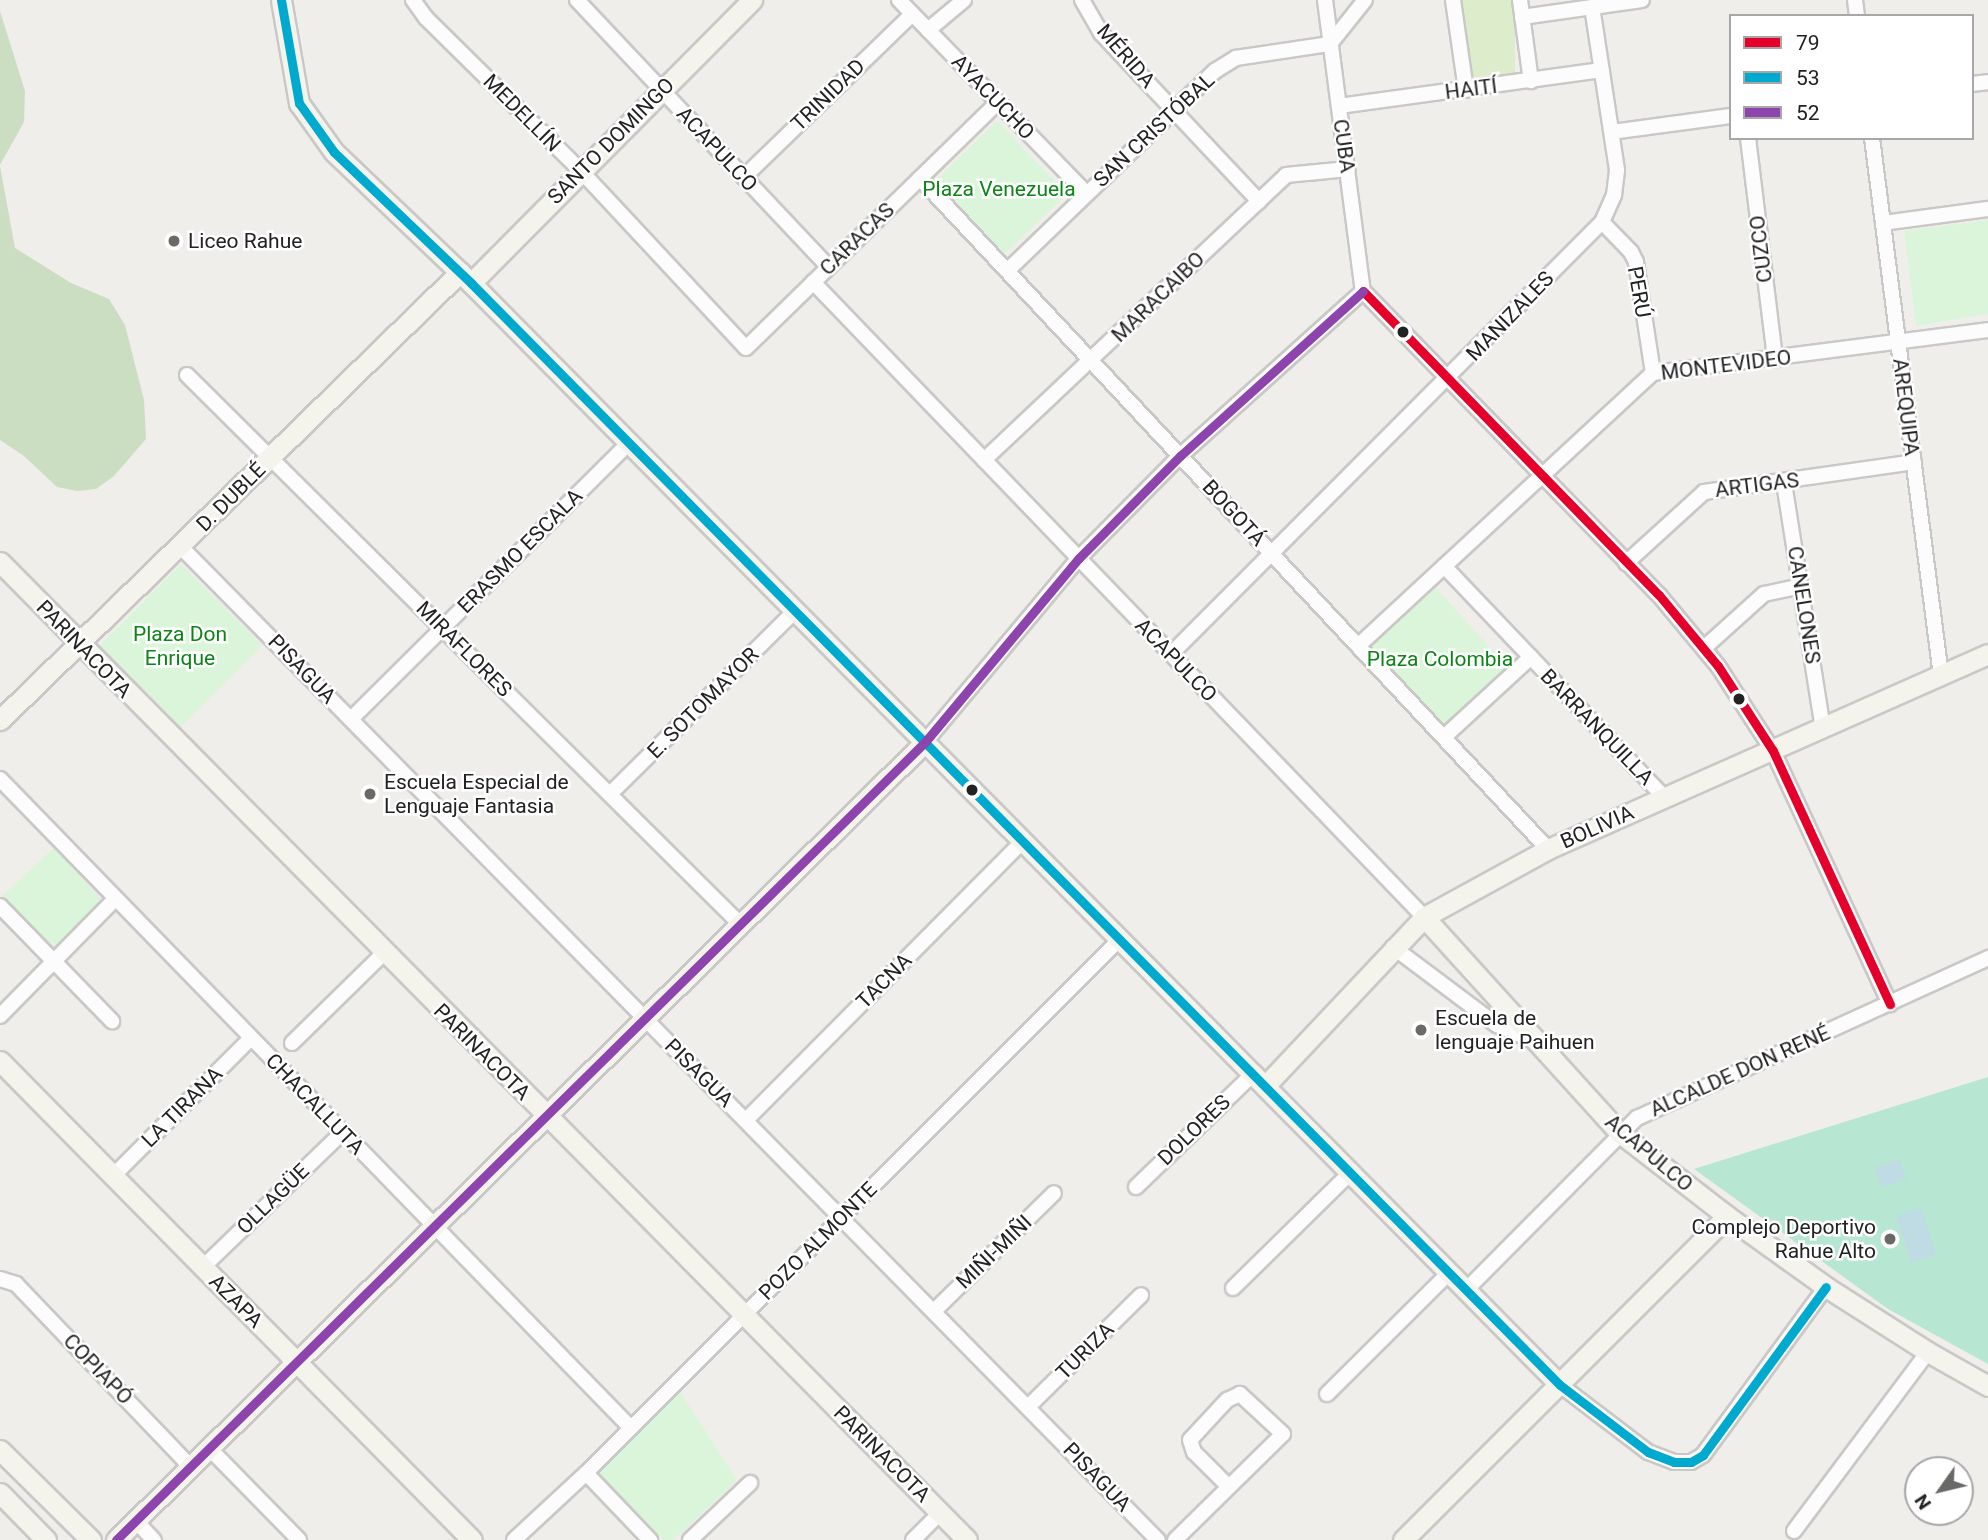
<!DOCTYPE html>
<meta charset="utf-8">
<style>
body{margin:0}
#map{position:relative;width:1988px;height:1540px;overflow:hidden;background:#f0eeeb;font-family:Roboto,sans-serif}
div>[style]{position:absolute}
.grass>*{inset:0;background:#ddeccb;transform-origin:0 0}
.forest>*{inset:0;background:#cbdec1}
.park>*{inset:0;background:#daf5da;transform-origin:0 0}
.pitch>*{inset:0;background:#b7e6d2}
.water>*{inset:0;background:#bfdbe3;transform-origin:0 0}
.roads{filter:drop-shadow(2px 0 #c9c8c7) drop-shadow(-2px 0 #c9c8c7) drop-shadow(0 2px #c9c8c7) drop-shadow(0 -2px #c9c8c7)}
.street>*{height:14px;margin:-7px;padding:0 7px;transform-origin:7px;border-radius:7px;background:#fdfcfc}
.secondary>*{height:19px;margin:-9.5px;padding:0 9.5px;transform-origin:9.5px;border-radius:9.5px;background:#f4f4ed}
.bus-1>*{height:9px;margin:-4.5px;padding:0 4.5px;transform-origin:4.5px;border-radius:4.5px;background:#e4002b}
.bus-2>*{height:9px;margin:-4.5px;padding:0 4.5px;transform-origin:4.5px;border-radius:4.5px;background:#00a9ce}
.bus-3>*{height:9px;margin:-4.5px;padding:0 4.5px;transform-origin:4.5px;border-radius:4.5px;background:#8e44ad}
.dots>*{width:19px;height:19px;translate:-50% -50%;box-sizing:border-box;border:4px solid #fff;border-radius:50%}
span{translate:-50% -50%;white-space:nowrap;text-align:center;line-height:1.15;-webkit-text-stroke:5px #fff;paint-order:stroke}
.street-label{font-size:21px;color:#222}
.park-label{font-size:21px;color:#0c8416}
.poi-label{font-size:21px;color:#222}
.left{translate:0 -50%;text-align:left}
.right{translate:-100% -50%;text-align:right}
.legend{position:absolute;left:1729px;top:14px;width:245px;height:126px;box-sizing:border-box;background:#fff;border:2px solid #a7a7a7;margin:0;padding:9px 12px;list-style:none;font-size:21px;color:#222}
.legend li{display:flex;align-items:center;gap:14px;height:35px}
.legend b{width:35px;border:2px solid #a7a7a7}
.north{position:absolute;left:1904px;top:1456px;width:70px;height:70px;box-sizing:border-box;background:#fff;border:2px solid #a7a7a7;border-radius:50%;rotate:236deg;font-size:19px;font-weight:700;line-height:28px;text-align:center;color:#222}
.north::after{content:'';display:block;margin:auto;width:24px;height:32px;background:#6a6968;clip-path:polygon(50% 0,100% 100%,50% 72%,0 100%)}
</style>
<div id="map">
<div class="grass">
<div style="left:1457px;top:0;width:58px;height:85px"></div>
</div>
<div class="forest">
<div style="clip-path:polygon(0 11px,25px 91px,24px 122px,0 165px)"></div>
<div style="clip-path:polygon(0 166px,15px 248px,71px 283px,109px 299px,125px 325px,144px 400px,146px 439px,114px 476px,96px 489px,77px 491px,57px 487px,24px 456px,0 440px)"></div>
</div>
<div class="park">
<div style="left:997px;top:121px;width:101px;height:91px;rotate:46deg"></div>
<div style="clip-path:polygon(1988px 220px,1988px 314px,1916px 326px,1904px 231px)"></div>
<div style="left:181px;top:564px;width:115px;height:117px;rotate:45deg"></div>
<div style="left:1436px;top:588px;width:107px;height:91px;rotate:48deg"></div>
<div style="left:54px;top:848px;width:72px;height:73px;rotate:47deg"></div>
<div style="clip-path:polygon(679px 1390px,737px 1480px,674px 1540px,663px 1540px,597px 1472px)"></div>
</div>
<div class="pitch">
<div style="clip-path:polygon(1988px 1077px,1988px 1364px,1888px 1309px,1694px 1169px)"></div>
</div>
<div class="water">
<div style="left:1899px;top:1159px;width:21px;height:26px;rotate:71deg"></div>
<div style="left:1921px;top:1208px;width:49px;height:26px;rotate:72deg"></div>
</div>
<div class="roads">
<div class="street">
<div style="left:413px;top:0;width:22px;rotate:54deg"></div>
<div style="left:426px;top:18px;width:216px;rotate:44.6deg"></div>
<div style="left:580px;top:170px;width:243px;rotate:47deg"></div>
<div style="left:746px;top:348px;width:352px;rotate:-44.3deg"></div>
<div style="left:577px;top:0;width:367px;rotate:46.7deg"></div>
<div style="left:899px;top:0;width:270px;rotate:45.9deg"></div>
<div style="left:1082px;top:0;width:38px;rotate:60deg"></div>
<div style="left:1101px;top:33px;width:231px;rotate:46.8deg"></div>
<div style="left:1325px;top:0;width:293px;rotate:82.6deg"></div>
<div style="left:1453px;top:0;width:91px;rotate:81.8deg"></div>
<div style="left:1520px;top:0;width:82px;rotate:82.3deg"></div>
<div style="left:1855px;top:0;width:16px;rotate:83deg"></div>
<div style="left:1522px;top:17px;width:121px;rotate:-8.1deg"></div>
<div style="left:928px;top:30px;width:47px;rotate:-39.8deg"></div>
<div style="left:1330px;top:44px;width:56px;rotate:-51.5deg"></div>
<div style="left:1972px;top:84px;width:16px;rotate:-7deg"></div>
<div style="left:1339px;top:106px;width:265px;rotate:-7.8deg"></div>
<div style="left:1612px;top:132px;width:120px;rotate:-7.7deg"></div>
<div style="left:1748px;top:138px;width:223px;rotate:83deg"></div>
<div style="left:1872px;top:138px;width:542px;rotate:82.69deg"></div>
<div style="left:744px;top:177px;width:234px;rotate:-44.1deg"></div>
<div style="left:920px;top:178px;width:919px;rotate:46.9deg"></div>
<div style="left:1602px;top:222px;width:42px;rotate:46deg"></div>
<div style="left:1631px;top:252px;width:11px;rotate:63deg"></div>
<div style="left:1636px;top:262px;width:112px;rotate:81.3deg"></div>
<div style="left:1883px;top:223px;width:106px;rotate:-7.6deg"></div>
<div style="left:1007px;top:271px;width:289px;rotate:-43.9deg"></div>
<div style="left:1215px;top:71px;width:25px;rotate:-32deg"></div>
<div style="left:1236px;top:58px;width:95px;rotate:-8.5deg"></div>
<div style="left:813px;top:282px;width:881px;rotate:46.1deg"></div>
<div style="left:1363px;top:291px;width:424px;rotate:45.8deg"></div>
<div style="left:1659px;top:595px;width:92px;rotate:50.3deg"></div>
<div style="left:1718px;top:666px;width:101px;rotate:57.1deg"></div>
<div style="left:1773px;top:751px;width:279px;rotate:65.2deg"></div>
<div style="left:187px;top:375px;width:779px;rotate:44.79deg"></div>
<div style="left:984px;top:460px;width:415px;rotate:-43.3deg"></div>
<div style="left:1286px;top:175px;width:62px;rotate:-5.5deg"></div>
<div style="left:1784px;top:483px;width:248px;rotate:81deg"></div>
<div style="left:181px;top:547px;width:1393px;rotate:45.47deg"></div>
<div style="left:1626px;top:563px;width:105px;rotate:-42.3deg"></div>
<div style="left:1704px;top:492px;width:212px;rotate:-8.1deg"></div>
<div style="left:1444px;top:566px;width:319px;rotate:46.4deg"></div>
<div style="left:1358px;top:646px;width:402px;rotate:-42.8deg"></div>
<div style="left:1653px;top:373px;width:338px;rotate:-7.3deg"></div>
<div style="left:1704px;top:648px;width:81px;rotate:-42deg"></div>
<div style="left:1764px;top:594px;width:38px;rotate:-12deg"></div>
<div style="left:1171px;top:654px;width:610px;rotate:-45.07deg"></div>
<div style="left:1602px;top:222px;width:30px;rotate:-66deg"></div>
<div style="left:1614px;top:195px;width:25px;rotate:-83deg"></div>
<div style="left:1617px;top:170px;width:165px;rotate:-98.7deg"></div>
<div style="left:351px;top:719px;width:392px;rotate:-44.8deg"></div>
<div style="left:1444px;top:737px;width:118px;rotate:-42.6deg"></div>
<div style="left:925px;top:742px;width:240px;rotate:-50.1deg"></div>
<div style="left:1079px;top:558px;width:144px;rotate:-45.3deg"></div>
<div style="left:1180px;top:456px;width:246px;rotate:-42deg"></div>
<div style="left:0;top:779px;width:905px;rotate:45.81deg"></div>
<div style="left:610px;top:794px;width:260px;rotate:-44.7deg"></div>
<div style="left:0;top:906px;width:161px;rotate:45.8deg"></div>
<div style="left:1393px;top:947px;width:130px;rotate:36.9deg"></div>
<div style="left:1497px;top:1025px;width:40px;rotate:23.4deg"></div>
<div style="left:0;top:1016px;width:165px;rotate:-45.5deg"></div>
<div style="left:292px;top:1043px;width:129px;rotate:-44.4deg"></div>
<div style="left:746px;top:1120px;width:393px;rotate:-45.2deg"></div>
<div style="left:113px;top:1176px;width:195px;rotate:-45deg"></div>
<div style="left:1136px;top:1187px;width:163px;rotate:-44deg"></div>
<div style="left:203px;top:1267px;width:194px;rotate:-44deg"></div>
<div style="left:0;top:1279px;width:17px;rotate:17deg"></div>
<div style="left:16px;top:1284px;width:253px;rotate:46.3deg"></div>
<div style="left:1233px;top:1288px;width:164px;rotate:-44.5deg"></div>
<div style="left:1466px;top:1290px;width:243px;rotate:-45.2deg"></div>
<div style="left:1637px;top:1118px;width:386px;rotate:-24.5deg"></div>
<div style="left:934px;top:1311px;width:168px;rotate:-44.5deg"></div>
<div style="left:1560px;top:1385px;width:111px;rotate:37.3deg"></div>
<div style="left:1648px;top:1452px;width:28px;rotate:21deg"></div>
<div style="left:1674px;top:1462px;width:17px"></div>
<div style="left:1691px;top:1462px;width:14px;rotate:-30deg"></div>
<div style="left:1703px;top:1455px;width:208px;rotate:-53.8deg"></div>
<div style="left:1327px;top:1394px;width:172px;rotate:-44.8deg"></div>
<div style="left:1028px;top:1407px;width:159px;rotate:-44.7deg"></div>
<div style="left:209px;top:1448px;width:129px;rotate:45.6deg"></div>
<div style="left:586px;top:1473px;width:93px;rotate:46.3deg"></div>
<div style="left:136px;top:1521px;width:26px;rotate:47deg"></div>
<div style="left:1794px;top:1531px;width:224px;rotate:-53.2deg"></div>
<div style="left:514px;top:1540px;width:98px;rotate:-42.9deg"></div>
<div style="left:586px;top:1473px;width:755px;rotate:-45deg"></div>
<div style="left:690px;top:1540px;width:83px;rotate:-43.5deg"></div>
<div style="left:913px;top:1540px;width:38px;rotate:-45deg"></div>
<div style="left:1175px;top:1540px;width:151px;rotate:-44.5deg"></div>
<div style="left:1283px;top:1434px;width:59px;rotate:-137.1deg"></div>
<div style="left:1240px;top:1394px;width:14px;rotate:155deg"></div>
<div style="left:1227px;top:1400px;width:54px;rotate:132.8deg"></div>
<div style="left:1190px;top:1440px;width:13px;rotate:72deg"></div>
<div style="left:1194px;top:1452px;width:49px;rotate:45deg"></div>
</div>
<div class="secondary">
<div style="left:281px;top:0;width:105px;rotate:80.1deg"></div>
<div style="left:299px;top:103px;width:60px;rotate:54.5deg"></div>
<div style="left:334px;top:152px;width:190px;rotate:43.7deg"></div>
<div style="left:471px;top:283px;width:1549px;rotate:45.34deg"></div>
<div style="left:471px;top:283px;width:399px;rotate:-45.2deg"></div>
<div style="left:0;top:562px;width:1375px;rotate:45.32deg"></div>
<div style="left:0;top:720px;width:642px;rotate:-44.24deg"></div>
<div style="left:1424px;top:917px;width:292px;rotate:47.8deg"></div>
<div style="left:1620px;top:1133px;width:135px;rotate:37.8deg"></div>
<div style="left:1727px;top:1216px;width:122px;rotate:35.6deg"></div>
<div style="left:1826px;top:1287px;width:121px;rotate:32.5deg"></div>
<div style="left:1928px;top:1352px;width:69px;rotate:29.5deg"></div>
<div style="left:0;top:1061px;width:672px;rotate:45.42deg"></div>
<div style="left:1265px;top:1086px;width:232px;rotate:-46.7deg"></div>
<div style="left:1424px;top:917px;width:141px;rotate:-28.7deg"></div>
<div style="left:1548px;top:849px;width:481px;rotate:-23.9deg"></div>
<div style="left:0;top:1450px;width:128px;rotate:44.7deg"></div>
<div style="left:0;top:1493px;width:66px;rotate:45.6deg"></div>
<div style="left:116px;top:1540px;width:1136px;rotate:-44.61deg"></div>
<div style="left:1403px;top:1540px;width:458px;rotate:-45deg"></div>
</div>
</div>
<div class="bus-1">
<div style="left:1363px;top:291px;width:424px;rotate:45.8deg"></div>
<div style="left:1659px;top:595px;width:92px;rotate:50.3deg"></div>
<div style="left:1718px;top:666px;width:101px;rotate:57.1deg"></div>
<div style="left:1773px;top:751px;width:279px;rotate:65.2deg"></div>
</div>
<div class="bus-2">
<div style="left:281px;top:0;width:105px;rotate:80.1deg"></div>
<div style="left:299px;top:103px;width:60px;rotate:54.5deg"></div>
<div style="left:334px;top:152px;width:190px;rotate:43.7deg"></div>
<div style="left:471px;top:283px;width:1549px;rotate:45.34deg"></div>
<div style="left:1560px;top:1385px;width:111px;rotate:37.3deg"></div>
<div style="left:1648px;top:1452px;width:28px;rotate:21deg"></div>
<div style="left:1674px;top:1462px;width:17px"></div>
<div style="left:1691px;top:1462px;width:14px;rotate:-30deg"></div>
<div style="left:1703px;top:1455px;width:208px;rotate:-53.8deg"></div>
</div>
<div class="bus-3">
<div style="left:116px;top:1540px;width:1136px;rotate:-44.61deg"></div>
<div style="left:925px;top:742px;width:240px;rotate:-50.1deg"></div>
<div style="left:1079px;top:558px;width:144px;rotate:-45.3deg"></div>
<div style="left:1180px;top:456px;width:246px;rotate:-42deg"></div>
</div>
<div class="dots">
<div style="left:174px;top:241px;background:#6a6968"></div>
<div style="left:1403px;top:332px;background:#222"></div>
<div style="left:1739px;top:699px;background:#222"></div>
<div style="left:972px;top:790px;background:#222"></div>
<div style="left:370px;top:794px;background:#6a6968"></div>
<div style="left:1421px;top:1030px;background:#6a6968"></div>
<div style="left:1890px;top:1239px;background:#6a6968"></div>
</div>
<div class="street-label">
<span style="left:1126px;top:56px;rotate:49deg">MÉRIDA</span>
<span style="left:1471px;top:89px;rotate:-7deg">HAITÍ</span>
<span style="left:828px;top:95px;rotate:-44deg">TRINIDAD</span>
<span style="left:993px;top:97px;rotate:46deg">AYACUCHO</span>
<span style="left:522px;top:113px;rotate:45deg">MEDELLÍN</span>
<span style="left:1154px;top:130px;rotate:-43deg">SAN CRISTÓBAL</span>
<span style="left:611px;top:141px;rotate:-45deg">SANTO DOMINGO</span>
<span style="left:1344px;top:146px;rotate:82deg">CUBA</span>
<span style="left:717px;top:149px;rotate:47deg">ACAPULCO</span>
<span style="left:857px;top:239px;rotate:-44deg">CARACAS</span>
<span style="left:1761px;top:249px;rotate:-97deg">CUZCO</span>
<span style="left:1639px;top:292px;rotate:80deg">PERÚ</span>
<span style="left:1158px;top:297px;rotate:-44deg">MARACAIBO</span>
<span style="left:1510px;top:316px;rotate:-46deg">MANIZALES</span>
<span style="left:1726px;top:365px;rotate:-7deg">MONTEVIDEO</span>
<span style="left:1906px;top:407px;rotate:83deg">AREQUIPA</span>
<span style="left:1757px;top:485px;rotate:-7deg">ARTIGAS</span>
<span style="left:231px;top:497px;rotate:-45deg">D. DUBLÉ</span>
<span style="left:1234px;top:513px;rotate:47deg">BOGOTÁ</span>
<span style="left:520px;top:551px;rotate:-45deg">ERASMO ESCALA</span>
<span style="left:1804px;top:605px;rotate:81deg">CANELONES</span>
<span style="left:84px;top:649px;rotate:46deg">PARINACOTA</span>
<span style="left:464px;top:649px;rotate:45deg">MIRAFLORES</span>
<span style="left:1176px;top:660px;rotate:46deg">ACAPULCO</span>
<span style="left:302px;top:669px;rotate:46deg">PISAGUA</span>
<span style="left:703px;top:703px;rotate:-45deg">E. SOTOMAYOR</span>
<span style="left:1597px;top:727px;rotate:46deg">BARRANQUILLA</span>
<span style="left:1597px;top:827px;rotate:-24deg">BOLIVIA</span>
<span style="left:884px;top:981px;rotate:-45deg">TACNA</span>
<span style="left:482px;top:1052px;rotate:45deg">PARINACOTA</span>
<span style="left:1740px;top:1071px;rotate:-24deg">ALCALDE DON RENÉ</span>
<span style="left:699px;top:1073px;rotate:45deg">PISAGUA</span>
<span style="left:315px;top:1104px;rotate:46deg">CHACALLUTA</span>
<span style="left:182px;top:1107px;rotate:-45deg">LA TIRANA</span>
<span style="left:1194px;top:1130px;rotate:-44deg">DOLORES</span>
<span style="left:1649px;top:1153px;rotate:40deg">ACAPULCO</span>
<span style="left:273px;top:1199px;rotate:-44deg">OLLAGÜE</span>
<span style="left:818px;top:1241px;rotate:-45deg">POZO ALMONTE</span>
<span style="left:994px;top:1252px;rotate:-44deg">MIÑI-MIÑI</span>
<span style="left:236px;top:1301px;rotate:45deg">AZAPA</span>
<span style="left:1085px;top:1351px;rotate:-45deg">TURIZA</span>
<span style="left:98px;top:1369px;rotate:46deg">COPIAPÓ</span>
<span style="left:882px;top:1454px;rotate:45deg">PARINACOTA</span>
<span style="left:1097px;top:1477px;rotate:46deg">PISAGUA</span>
</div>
<div class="park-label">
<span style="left:999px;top:189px">Plaza Venezuela</span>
<span style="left:180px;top:646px">Plaza Don<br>Enrique</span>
<span style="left:1440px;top:659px">Plaza Colombia</span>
</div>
<div class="poi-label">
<span class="left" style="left:188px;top:241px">Liceo Rahue</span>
<span class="left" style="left:384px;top:794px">Escuela Especial de<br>Lenguaje Fantasia</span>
<span class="left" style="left:1435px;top:1030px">Escuela de<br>lenguaje Paihuen</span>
<span class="right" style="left:1876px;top:1239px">Complejo Deportivo<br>Rahue Alto</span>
</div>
<ul class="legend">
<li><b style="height:9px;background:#e4002b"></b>79</li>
<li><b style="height:9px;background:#00a9ce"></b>53</li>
<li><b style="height:9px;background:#8e44ad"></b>52</li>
</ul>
<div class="north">N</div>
</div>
